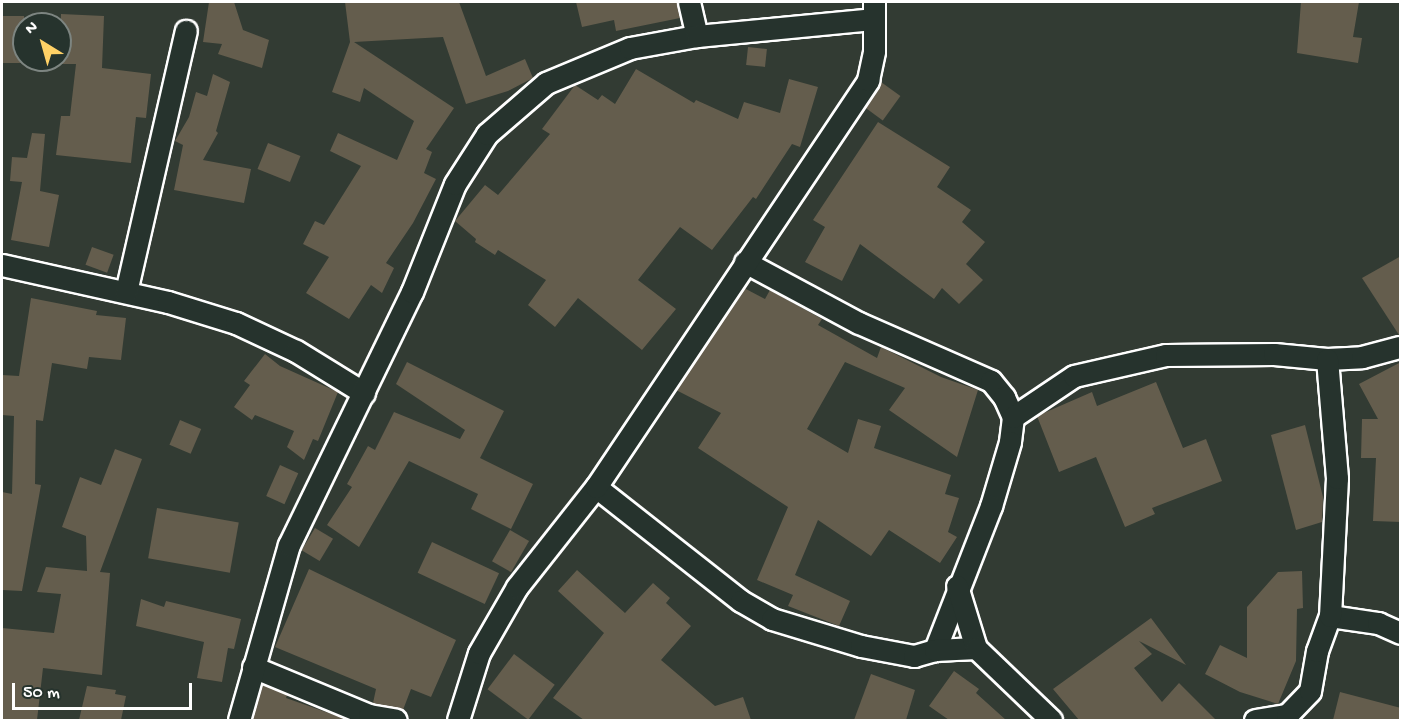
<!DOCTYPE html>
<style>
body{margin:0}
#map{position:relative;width:1402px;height:722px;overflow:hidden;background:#323b33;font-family:"Gochi Hand",sans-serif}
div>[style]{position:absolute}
.building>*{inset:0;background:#645d4d;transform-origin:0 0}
.roads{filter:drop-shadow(2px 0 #fff) drop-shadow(-2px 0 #fff) drop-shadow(0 2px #fff) drop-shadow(0 -2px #fff)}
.street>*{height:21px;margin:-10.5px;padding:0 10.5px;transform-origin:10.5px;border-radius:10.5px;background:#26332d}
span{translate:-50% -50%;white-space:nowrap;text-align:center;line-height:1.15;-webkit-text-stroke:5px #26332d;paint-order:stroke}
.frame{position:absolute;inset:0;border:3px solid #fff;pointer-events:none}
.north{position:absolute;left:12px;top:12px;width:60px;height:60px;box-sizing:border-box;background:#26332d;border:2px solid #7d8581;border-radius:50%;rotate:323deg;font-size:16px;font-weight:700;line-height:24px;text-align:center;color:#fff}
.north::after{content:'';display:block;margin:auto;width:21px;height:27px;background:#ffd166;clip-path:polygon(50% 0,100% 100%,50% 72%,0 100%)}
.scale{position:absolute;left:12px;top:683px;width:180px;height:27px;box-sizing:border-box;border:3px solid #fff;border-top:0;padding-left:8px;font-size:18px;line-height:21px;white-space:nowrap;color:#fff;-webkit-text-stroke:4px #26332d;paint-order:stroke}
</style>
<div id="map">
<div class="building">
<div style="clip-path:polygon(209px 2px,234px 2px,243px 30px,269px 40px,262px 68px,218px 54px,222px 44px,203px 42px)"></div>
<div style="clip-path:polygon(345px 2px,459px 2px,486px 76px,525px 59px,533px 78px,508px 91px,466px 104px,443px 37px,354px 42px,454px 108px,426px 149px,432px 152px,424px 173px,436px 179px,413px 223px,386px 263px,394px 268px,382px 293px,371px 285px,349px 319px,306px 293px,329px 257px,303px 244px,315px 221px,324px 225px,361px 166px,330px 151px,338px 133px,397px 160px,414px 121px,364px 88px,360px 102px,332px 92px,350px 42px)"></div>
<div style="clip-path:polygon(576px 2px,677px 2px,680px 18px,616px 31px,614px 20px,582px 27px)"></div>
<div style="clip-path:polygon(1301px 2px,1359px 2px,1353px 37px,1362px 38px,1358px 63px,1297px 53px)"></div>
<div style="clip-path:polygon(61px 14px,104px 16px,102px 68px,151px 74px,146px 118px,136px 117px,131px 163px,56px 155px,61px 116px,70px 116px,76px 64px,59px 64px)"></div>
<div style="left:24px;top:16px;width:47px;height:22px;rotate:90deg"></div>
<div style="left:748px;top:47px;width:19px;height:18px;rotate:6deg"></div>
<div style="clip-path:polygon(636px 69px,694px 103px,696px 100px,738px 119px,744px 102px,780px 113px,789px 79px,818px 87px,800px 147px,792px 144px,756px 199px,753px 197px,712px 250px,680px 227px,638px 280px,676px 309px,642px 350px,578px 298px,555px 327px,528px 305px,546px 280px,498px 250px,495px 255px,475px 242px,476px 239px,455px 221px,485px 185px,498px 195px,550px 134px,542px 129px,575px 85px,598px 100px,602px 95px,615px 104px)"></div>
<div style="clip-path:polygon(213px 74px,230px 82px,216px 131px,218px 133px,203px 160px,251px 169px,244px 203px,174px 190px,183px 145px,175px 141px,189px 117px,196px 92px,207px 96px)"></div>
<div style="left:881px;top:82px;width:24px;height:30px;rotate:36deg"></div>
<div style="clip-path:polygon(878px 122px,950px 167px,937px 187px,971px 210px,962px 222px,985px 242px,966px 264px,983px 280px,959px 304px,942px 288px,934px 299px,860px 244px,842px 281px,805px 262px,825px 227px,813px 220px)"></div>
<div style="clip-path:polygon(32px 133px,45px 134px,40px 191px,59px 195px,49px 247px,11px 240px,22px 182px,10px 181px,12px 157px,27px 158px)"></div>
<div style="left:268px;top:143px;width:35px;height:28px;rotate:22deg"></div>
<div style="left:92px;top:247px;width:23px;height:19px;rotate:20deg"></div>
<div style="clip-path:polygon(1401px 256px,1401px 335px,1399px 335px,1362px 278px)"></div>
<div style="clip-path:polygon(744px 288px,765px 299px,770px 290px,822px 319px,818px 325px,877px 358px,881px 347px,941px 377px,978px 390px,957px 457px,889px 410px,905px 388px,845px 362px,807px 429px,848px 453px,858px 419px,881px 426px,874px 448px,951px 475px,945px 494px,959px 498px,948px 532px,957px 537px,940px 563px,889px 530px,871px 556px,818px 520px,795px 575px,850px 601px,839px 626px,788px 606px,793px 595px,757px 580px,788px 507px,698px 448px,721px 413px,676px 390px)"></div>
<div style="clip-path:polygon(31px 298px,97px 311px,96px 315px,126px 318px,121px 360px,89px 357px,87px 369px,52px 363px,43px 421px,36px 420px,35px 484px,41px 485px,22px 591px,2px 590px,2px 492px,12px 494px,14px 416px,2px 415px,2px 375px,19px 376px)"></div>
<div style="clip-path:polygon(265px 354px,280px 366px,338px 392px,318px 441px,313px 439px,304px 460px,287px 447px,294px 431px,255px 415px,252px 420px,234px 407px,250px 385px,244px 381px)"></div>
<div style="clip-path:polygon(407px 362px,504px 411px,480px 458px,533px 484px,511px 529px,471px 509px,478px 494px,409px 461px,359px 547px,327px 525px,352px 487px,347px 484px,368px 446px,375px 450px,394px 412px,460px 439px,465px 430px,396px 384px)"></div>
<div style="clip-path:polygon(1401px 362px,1401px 522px,1373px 521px,1376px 458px,1361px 458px,1362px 419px,1378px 419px,1359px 384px)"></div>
<div style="clip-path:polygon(1156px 382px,1183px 448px,1206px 439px,1222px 481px,1152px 508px,1155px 514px,1125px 527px,1096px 457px,1059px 472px,1037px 416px,1092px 392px,1097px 406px)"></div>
<div style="left:180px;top:420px;width:23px;height:27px;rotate:23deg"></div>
<div style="clip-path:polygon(1305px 425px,1323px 497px,1322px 522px,1296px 530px,1271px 435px)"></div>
<div style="clip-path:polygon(115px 449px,142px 459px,100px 572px,110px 573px,102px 675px,43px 668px,37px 720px,2px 720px,2px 628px,54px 633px,61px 594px,37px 592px,46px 567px,87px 571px,86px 536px,62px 527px,80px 477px,101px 485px)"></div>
<div style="left:280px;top:465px;width:20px;height:34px;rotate:24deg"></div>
<div style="left:157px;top:508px;width:83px;height:51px;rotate:10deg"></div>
<div style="left:315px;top:528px;width:21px;height:26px;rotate:31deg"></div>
<div style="left:510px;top:530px;width:22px;height:36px;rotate:30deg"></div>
<div style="left:432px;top:542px;width:74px;height:34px;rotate:25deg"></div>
<div style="clip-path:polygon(309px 569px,456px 640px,431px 697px,411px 689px,403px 710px,373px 703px,376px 689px,275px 647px)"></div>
<div style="clip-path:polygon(577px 570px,625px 613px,653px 583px,670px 598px,666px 603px,691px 626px,661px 660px,715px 706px,743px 697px,751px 720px,584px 720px,553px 698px,604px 633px,558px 591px)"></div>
<div style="clip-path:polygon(1302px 571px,1303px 608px,1297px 609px,1296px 661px,1278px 704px,1240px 692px,1205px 674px,1220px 645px,1247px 658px,1247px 607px,1278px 572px)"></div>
<div style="clip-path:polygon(141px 599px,164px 607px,166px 601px,241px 619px,234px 649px,228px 648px,222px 682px,197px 678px,204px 642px,136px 626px)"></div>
<div style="clip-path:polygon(1151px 618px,1186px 665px,1139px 641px,1152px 654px,1134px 668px,1162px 702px,1179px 683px,1216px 720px,1079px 720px,1053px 689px)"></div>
<div style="left:514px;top:654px;width:51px;height:44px;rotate:37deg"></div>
<div style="clip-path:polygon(954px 671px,979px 689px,976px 693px,1006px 720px,949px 720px,929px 706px)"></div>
<div style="clip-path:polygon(871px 674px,915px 690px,906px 720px,854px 720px)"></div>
<div style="clip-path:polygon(263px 685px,287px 695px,286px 698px,343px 718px,342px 720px,252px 720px)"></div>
<div style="clip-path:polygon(87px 686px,116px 690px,115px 694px,126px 696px,121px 720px,79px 720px)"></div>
<div style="clip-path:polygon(1340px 692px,1401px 708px,1401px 720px,1333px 720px)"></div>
</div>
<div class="roads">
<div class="street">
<div style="left:689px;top:2px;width:35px;rotate:77deg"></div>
<div style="left:745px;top:262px;width:129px;rotate:28.2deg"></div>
<div style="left:859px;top:323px;width:144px;rotate:23.7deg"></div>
<div style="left:991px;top:381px;width:21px;rotate:51deg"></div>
<div style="left:1004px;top:397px;width:22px;rotate:66deg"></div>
<div style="left:1013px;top:417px;width:25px;rotate:97deg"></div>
<div style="left:1010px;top:442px;width:67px;rotate:106.5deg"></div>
<div style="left:991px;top:506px;width:155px;rotate:111.3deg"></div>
<div style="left:2px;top:265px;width:170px;rotate:12.6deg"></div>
<div style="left:168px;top:302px;width:71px;rotate:17.2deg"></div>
<div style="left:236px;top:323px;width:66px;rotate:25deg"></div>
<div style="left:296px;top:351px;width:80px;rotate:31.7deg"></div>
<div style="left:126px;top:292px;width:268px;rotate:-77.1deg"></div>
<div style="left:1013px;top:417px;width:73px;rotate:-33.9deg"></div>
<div style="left:1074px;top:376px;width:94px;rotate:-12.9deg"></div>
<div style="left:1166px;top:355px;width:108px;rotate:-0.5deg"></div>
<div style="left:1274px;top:354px;width:53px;rotate:5.4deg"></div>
<div style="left:1327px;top:359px;width:35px;rotate:-3deg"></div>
<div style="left:1362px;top:357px;width:39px;rotate:-15deg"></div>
<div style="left:596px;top:487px;width:184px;rotate:38.2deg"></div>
<div style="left:741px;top:601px;width:36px;rotate:30deg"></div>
<div style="left:772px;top:619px;width:93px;rotate:16.9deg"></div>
<div style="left:861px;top:646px;width:54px;rotate:10.7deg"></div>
<div style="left:914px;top:656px;width:22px;rotate:-16deg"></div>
<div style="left:935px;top:650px;width:41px;rotate:-2.8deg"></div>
<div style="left:957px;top:586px;width:65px;rotate:73deg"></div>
<div style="left:976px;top:648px;width:104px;rotate:43.8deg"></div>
<div style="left:1330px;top:616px;width:49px;rotate:8.3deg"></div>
<div style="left:1378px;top:623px;width:24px;rotate:24deg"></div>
<div style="left:253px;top:667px;width:126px;rotate:22.5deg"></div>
<div style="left:369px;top:715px;width:27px;rotate:10deg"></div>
<div style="left:239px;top:720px;width:182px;rotate:-74.1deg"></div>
<div style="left:289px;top:545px;width:281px;rotate:-64.1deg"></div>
<div style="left:412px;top:292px;width:116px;rotate:-68.3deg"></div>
<div style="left:455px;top:184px;width:59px;rotate:-57.4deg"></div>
<div style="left:487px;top:134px;width:78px;rotate:-40.8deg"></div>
<div style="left:546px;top:83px;width:91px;rotate:-22.6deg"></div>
<div style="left:630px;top:48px;width:68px;rotate:-10.2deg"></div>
<div style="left:697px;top:36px;width:176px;rotate:-5.5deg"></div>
<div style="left:458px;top:720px;width:70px;rotate:-72.6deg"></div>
<div style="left:479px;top:653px;width:76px;rotate:-60.1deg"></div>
<div style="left:517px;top:587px;width:127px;rotate:-51.7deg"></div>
<div style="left:596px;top:487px;width:490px;rotate:-56.2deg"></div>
<div style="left:868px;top:80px;width:30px;rotate:-78deg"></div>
<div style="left:874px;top:51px;width:49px;rotate:-90deg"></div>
<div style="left:1255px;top:720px;width:32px;rotate:-9deg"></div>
<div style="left:1287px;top:715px;width:33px;rotate:-46deg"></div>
<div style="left:1310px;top:691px;width:41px;rotate:-80.1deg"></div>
<div style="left:1317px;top:651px;width:37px;rotate:-70deg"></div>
<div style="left:1330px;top:616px;width:138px;rotate:-87.1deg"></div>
<div style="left:1337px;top:478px;width:119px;rotate:-94.8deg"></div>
</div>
</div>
<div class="frame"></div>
<div class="north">N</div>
<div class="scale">50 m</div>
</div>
